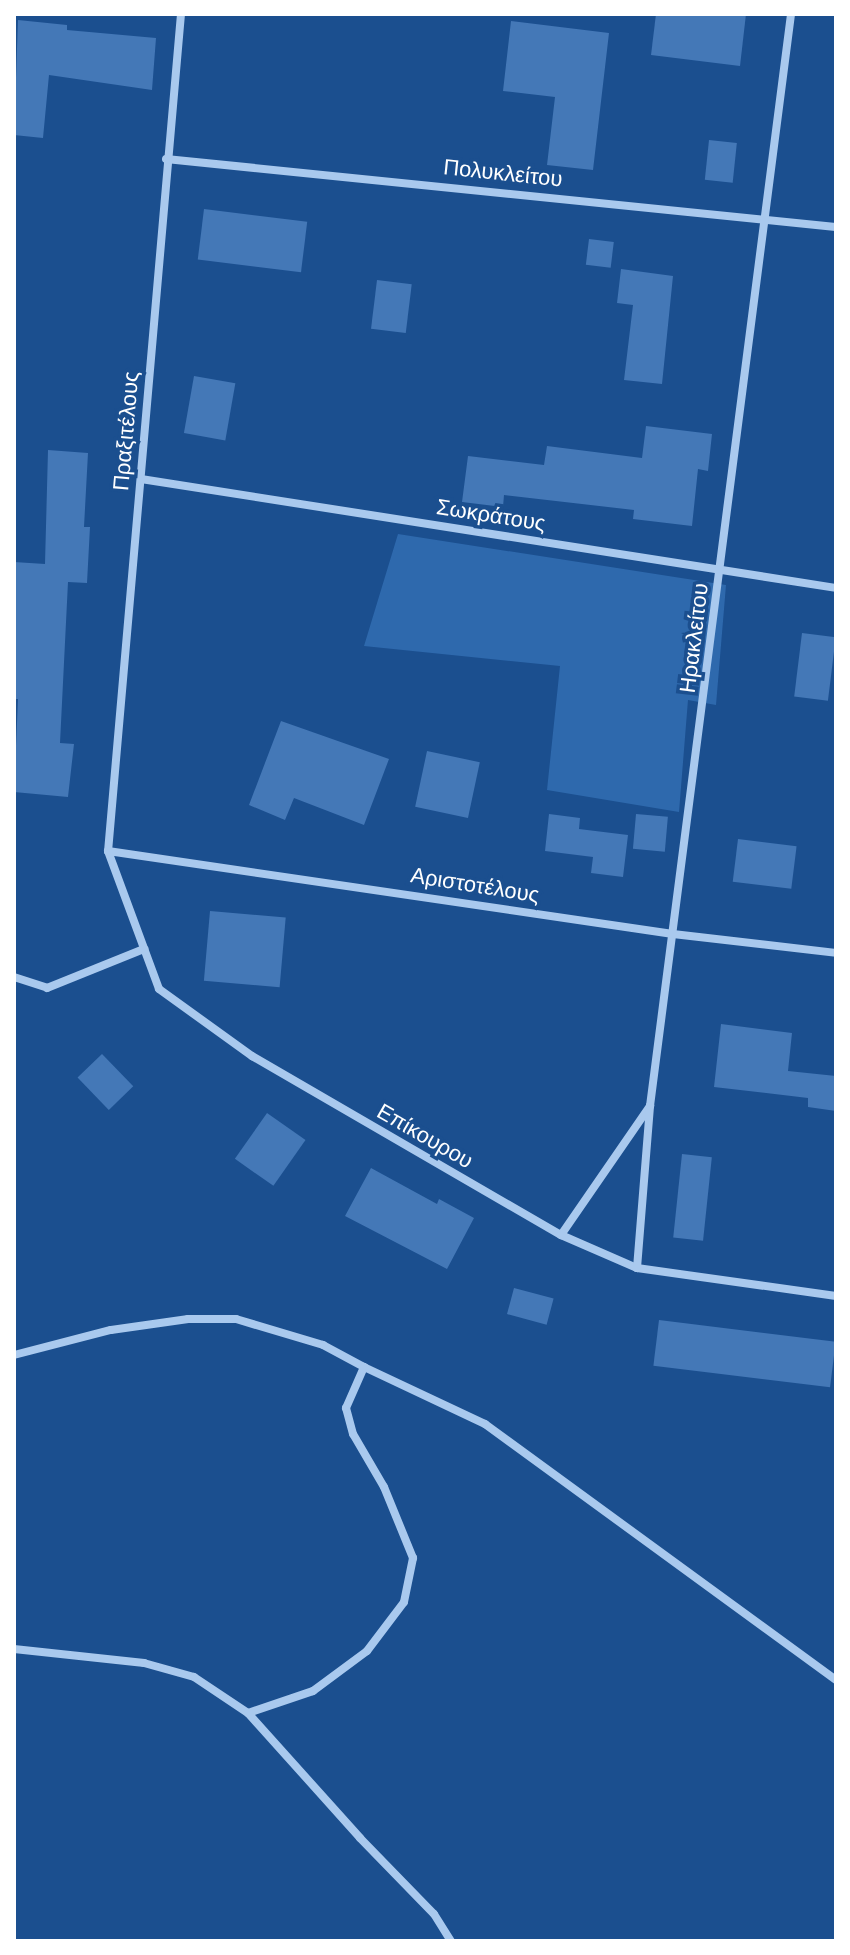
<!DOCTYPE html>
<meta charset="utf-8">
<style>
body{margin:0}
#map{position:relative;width:850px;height:1955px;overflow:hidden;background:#1b4f8f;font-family:Helvetica,sans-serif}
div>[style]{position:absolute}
.green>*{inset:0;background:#2e69ad}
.building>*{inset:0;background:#4478b7;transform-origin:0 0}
.street>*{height:8px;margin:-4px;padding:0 4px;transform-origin:4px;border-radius:4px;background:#a9c9ee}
span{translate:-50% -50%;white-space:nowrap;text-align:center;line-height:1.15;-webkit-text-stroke:7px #1b4f8f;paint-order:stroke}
.street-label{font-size:22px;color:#fff}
.frame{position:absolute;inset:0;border:16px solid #fff;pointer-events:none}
</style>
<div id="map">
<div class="green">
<div style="clip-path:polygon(398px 534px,726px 585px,716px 705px,688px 700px,679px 812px,547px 790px,560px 666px,364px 646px)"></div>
</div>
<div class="building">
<div style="clip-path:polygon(656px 14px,746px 14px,740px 66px,651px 55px)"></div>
<div style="clip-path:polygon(18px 20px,67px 25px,67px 30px,156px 38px,152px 90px,49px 75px,43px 138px,14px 135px)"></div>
<div style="clip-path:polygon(511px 21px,609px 33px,593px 170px,547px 165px,555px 97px,503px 91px)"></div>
<div style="left:709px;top:140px;width:28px;height:40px;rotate:6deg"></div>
<div style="left:204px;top:209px;width:104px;height:51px;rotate:7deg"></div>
<div style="left:589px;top:239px;width:25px;height:26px;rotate:7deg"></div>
<div style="clip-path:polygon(621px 269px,673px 276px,662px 384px,624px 380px,633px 305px,617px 303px)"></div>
<div style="left:377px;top:280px;width:35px;height:49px;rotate:7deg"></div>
<div style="left:194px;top:376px;width:42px;height:58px;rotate:10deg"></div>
<div style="clip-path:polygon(646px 426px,712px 434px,708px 471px,698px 469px,692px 526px,633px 519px,634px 510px,504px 495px,503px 507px,462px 502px,468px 456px,544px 465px,547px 446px,642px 458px)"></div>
<div style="clip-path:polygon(48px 450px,88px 453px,84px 527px,90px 527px,87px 583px,68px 582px,60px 743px,74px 744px,68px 797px,14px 792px,18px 699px,14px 699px,14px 562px,45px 564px)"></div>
<div style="left:802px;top:633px;width:34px;height:64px;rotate:7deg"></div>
<div style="clip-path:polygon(281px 721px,389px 759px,364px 825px,294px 798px,285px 820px,249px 805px)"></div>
<div style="left:427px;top:751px;width:54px;height:57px;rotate:12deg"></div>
<div style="clip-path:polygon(549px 814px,580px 818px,579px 829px,628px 835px,623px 877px,591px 873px,593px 857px,545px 851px)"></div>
<div style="left:636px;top:814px;width:32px;height:35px;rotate:5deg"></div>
<div style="left:738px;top:839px;width:59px;height:43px;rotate:7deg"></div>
<div style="left:210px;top:911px;width:76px;height:70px;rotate:5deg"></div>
<div style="clip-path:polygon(721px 1024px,792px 1033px,788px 1071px,836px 1076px,836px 1111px,808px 1107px,808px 1098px,714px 1087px)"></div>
<div style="left:102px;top:1054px;width:45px;height:34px;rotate:46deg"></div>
<div style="left:267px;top:1113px;width:47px;height:56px;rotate:35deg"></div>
<div style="left:682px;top:1154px;width:30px;height:84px;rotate:6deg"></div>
<div style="clip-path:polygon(371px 1168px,437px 1204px,439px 1199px,474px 1218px,447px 1269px,345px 1216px)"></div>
<div style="left:514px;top:1288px;width:41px;height:27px;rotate:15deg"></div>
<div style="left:659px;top:1320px;width:178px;height:46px;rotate:7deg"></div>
</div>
<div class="street">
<div style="left:181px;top:14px;width:840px;rotate:94.98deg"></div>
<div style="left:108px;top:851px;width:147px;rotate:69.7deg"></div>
<div style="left:159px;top:989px;width:115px;rotate:35.8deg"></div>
<div style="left:252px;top:1056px;width:357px;rotate:30.1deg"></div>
<div style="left:561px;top:1235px;width:83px;rotate:23.5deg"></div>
<div style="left:637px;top:1268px;width:201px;rotate:8deg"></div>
<div style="left:166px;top:159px;width:673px;rotate:5.8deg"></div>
<div style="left:141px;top:479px;width:703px;rotate:8.91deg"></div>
<div style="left:108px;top:851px;width:571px;rotate:8.36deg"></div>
<div style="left:673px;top:934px;width:164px;rotate:6.6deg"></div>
<div style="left:14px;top:977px;width:35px;rotate:18deg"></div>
<div style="left:47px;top:988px;width:105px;rotate:-21.9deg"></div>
<div style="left:561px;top:1235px;width:157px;rotate:-55.4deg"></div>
<div style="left:637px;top:1268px;width:163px;rotate:-85.4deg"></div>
<div style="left:650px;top:1106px;width:1101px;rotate:-82.64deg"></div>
<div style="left:14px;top:1355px;width:100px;rotate:-14.5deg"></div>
<div style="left:111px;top:1330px;width:78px;rotate:-8.1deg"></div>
<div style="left:188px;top:1319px;width:48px"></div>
<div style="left:236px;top:1319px;width:91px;rotate:16.6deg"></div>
<div style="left:323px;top:1345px;width:47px;rotate:28.2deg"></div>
<div style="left:14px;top:1649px;width:131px;rotate:6.1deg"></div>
<div style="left:144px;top:1663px;width:52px;rotate:15.6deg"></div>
<div style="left:194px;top:1677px;width:65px;rotate:33.7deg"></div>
<div style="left:248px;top:1713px;width:69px;rotate:-18.7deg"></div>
<div style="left:313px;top:1691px;width:67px;rotate:-36.5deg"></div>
<div style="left:367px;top:1651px;width:61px;rotate:-52.9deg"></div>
<div style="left:404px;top:1602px;width:45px;rotate:-78.4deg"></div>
<div style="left:413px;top:1558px;width:77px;rotate:-112.2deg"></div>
<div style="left:384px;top:1487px;width:61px;rotate:-120.3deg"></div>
<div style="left:353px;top:1434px;width:27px;rotate:-105deg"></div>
<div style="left:346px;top:1408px;width:45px;rotate:-66.3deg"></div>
<div style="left:364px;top:1367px;width:134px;rotate:25.2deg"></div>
<div style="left:485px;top:1424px;width:434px;rotate:36.1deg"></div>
<div style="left:248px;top:1713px;width:168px;rotate:48.1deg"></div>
<div style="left:360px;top:1838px;width:106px;rotate:45.8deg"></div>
<div style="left:434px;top:1914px;width:32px;rotate:58deg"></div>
</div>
<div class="street-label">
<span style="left:503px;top:173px;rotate:6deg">Πολυκλείτου</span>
<span style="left:126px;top:431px;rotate:-85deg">Πραξιτέλους</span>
<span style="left:491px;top:515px;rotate:9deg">Σωκράτους</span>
<span style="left:694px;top:638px;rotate:-83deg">Ηρακλείτου</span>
<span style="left:475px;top:885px;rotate:9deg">Αριστοτέλους</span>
<span style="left:425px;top:1136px;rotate:30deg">Επίκουρου</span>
</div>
<div class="frame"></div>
</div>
